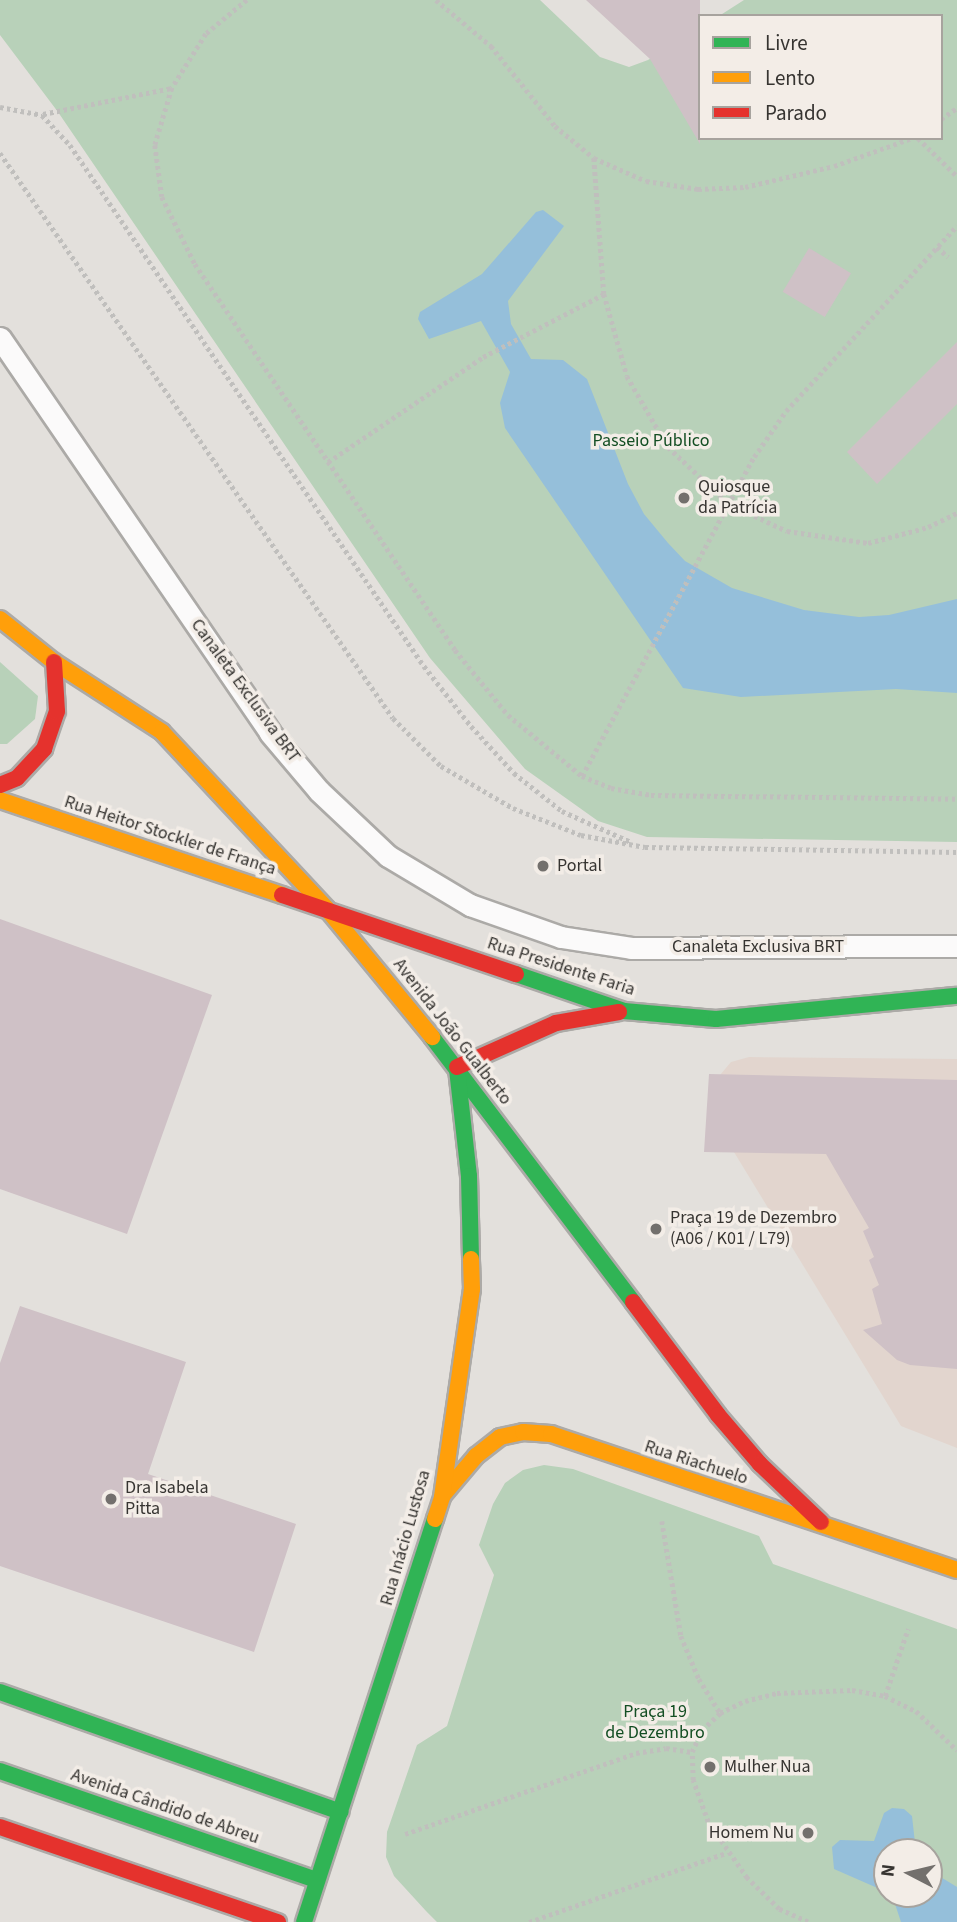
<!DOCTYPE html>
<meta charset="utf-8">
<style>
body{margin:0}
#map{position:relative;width:957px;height:1922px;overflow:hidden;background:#e3e0dc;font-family:"Source Sans 3",sans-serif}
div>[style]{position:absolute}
.education>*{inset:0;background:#e2d5ce}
.green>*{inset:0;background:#b8d1b9}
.water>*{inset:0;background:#95bfda}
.building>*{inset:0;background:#cfc1c6;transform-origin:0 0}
.path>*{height:4.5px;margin-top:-2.25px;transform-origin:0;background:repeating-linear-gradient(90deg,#c0bfbd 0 3.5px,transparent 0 7px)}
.roads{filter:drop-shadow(2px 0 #acaaa7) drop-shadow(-2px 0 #acaaa7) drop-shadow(0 2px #acaaa7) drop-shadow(0 -2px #acaaa7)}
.lane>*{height:21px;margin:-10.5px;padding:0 10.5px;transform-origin:10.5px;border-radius:10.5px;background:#fbfafa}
.fast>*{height:16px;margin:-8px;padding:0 8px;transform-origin:8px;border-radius:8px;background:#30b455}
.slow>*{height:16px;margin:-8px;padding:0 8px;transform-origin:8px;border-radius:8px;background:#ff9f0a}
.jam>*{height:16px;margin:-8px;padding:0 8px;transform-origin:8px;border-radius:8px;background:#e5322d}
.dots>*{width:19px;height:19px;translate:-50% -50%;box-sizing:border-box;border:4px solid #f3ede7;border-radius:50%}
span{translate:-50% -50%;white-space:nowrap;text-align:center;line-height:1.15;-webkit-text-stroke:7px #f3ede7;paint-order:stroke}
.park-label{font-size:18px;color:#134e23}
.poi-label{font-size:18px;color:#363431}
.left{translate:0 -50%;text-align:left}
.right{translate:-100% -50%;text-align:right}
.street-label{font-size:18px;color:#363431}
.legend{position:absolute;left:698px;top:14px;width:245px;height:126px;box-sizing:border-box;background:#f3ede7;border:2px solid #a7a39e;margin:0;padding:9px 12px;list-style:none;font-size:21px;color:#363431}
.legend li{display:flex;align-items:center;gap:14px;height:35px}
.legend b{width:35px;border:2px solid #a7a39e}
.north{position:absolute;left:873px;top:1838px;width:70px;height:70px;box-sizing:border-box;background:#f3ede7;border:2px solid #a7a39e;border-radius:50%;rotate:277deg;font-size:19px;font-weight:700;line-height:28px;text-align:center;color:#363431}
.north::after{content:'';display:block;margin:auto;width:24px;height:32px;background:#73706d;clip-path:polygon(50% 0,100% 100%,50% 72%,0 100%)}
</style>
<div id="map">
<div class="education">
<div style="clip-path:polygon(749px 1057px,957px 1059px,957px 1448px,901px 1426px,712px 1116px,720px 1075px,731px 1062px)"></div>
</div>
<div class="green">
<div style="clip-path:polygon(0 0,540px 0,600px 57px,629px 67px,648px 60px,700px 28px,700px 138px,941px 138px,941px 16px,719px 16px,744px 0,957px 0,957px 842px,647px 837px,598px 821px,525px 769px,430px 658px,58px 112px,0 35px)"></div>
<div style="clip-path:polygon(0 662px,38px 696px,35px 719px,7px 744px,0 744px)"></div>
<div style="clip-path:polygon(evenodd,544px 1465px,573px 1469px,759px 1536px,773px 1564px,957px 1629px,957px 1922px,437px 1922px,426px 1911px,394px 1876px,386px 1857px,387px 1832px,417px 1745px,447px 1726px,494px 1575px,479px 1545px,493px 1504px,505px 1483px,523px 1470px,544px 1465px,887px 1852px,929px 1852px,929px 1894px,887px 1894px,887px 1852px)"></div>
</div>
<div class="water">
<div style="clip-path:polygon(543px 210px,564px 226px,508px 301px,511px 324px,531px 359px,563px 360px,587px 379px,628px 484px,644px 514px,668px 543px,685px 561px,732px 588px,804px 610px,859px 617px,889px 615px,957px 599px,957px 693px,896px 689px,741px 697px,683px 688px,505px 428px,500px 403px,510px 372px,481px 321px,429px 339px,418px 319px,420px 312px,482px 274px,536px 212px)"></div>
<div style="clip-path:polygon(892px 1808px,904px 1809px,912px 1816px,916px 1852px,887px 1852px,887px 1894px,929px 1894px,929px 1870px,957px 1887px,957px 1922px,901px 1922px,894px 1901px,882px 1890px,834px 1869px,832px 1847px,840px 1840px,874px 1841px,884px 1813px)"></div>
</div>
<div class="building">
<div style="clip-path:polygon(586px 0,700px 0,700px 144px,650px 59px)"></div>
<div style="left:809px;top:248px;width:49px;height:51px;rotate:31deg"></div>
<div style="clip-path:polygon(957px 342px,957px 404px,877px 484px,847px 452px)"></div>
<div style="clip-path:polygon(0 919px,212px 995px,127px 1234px,0 1189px)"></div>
<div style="clip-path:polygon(709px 1074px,957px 1080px,957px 1369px,910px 1365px,897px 1360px,863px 1330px,882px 1324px,872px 1289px,879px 1285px,869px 1260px,874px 1257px,863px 1231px,869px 1228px,826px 1154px,704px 1152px)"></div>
<div style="clip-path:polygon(20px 1306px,186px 1362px,148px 1474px,296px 1524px,254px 1652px,0 1566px,0 1363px)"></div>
</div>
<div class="path">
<div style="left:247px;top:0;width:53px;rotate:140.3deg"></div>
<div style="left:206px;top:34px;width:64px;rotate:122.2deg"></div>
<div style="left:172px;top:88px;width:59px;rotate:106.6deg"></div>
<div style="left:155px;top:145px;width:52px;rotate:82.3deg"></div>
<div style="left:162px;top:197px;width:75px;rotate:63.8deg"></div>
<div style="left:195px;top:264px;width:465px;rotate:56deg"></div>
<div style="left:455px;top:650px;width:84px;rotate:50.8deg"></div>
<div style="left:508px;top:715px;width:96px;rotate:39.5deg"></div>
<div style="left:582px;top:776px;width:31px;rotate:22deg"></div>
<div style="left:611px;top:788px;width:41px;rotate:9.9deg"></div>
<div style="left:651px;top:795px;width:306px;rotate:0.7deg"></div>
<div style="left:436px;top:0;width:72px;rotate:39.9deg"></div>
<div style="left:491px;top:46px;width:102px;rotate:51.3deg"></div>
<div style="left:555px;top:126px;width:50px;rotate:39.4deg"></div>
<div style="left:594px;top:158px;width:57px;rotate:23.9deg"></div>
<div style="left:646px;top:181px;width:53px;rotate:8.7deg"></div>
<div style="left:698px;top:189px;width:47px;rotate:-2.4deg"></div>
<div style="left:745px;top:187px;width:91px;rotate:-13.3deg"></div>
<div style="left:834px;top:166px;width:83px;rotate:-19.7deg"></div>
<div style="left:0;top:107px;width:43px;rotate:10.8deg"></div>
<div style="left:42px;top:115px;width:41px;rotate:47deg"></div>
<div style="left:70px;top:145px;width:630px;rotate:55.81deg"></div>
<div style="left:424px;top:666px;width:76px;rotate:51.9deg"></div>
<div style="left:471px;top:726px;width:64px;rotate:47.5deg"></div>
<div style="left:514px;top:773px;width:61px;rotate:38.4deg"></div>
<div style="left:562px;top:811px;width:76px;rotate:24.2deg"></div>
<div style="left:43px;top:114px;width:132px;rotate:-11.4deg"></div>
<div style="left:941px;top:119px;width:19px;rotate:-35deg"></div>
<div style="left:918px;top:138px;width:54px;rotate:44.3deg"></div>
<div style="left:0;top:153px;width:688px;rotate:55.18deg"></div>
<div style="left:393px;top:718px;width:68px;rotate:45deg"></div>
<div style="left:441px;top:766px;width:83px;rotate:30.3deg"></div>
<div style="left:513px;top:808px;width:73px;rotate:21.7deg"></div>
<div style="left:581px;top:835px;width:65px;rotate:10.6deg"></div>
<div style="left:645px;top:847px;width:312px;rotate:0.9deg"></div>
<div style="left:594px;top:158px;width:136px;rotate:85.8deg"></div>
<div style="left:604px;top:294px;width:85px;rotate:74.3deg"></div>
<div style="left:627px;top:376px;width:82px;rotate:60deg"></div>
<div style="left:668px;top:447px;width:83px;rotate:43.1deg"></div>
<div style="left:729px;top:504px;width:64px;rotate:25deg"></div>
<div style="left:787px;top:531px;width:82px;rotate:8.4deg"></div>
<div style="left:868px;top:543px;width:62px;rotate:-14.9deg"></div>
<div style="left:928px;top:527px;width:32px;rotate:-26deg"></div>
<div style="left:937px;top:247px;width:15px;rotate:42deg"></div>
<div style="left:328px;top:462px;width:187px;rotate:-34.1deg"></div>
<div style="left:483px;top:357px;width:136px;rotate:-27.5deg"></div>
<div style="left:582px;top:776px;width:362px;rotate:-61.7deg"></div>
<div style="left:754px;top:457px;width:56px;rotate:-55.2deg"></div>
<div style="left:786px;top:411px;width:252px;rotate:-47.3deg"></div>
<div style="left:662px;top:1521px;width:117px;rotate:80.6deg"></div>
<div style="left:681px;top:1636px;width:47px;rotate:67.3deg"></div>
<div style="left:699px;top:1679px;width:40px;rotate:58deg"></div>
<div style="left:885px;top:1696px;width:71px;rotate:-71.1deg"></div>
<div style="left:405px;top:1834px;width:245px;rotate:-19.3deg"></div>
<div style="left:636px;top:1753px;width:30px;rotate:-9deg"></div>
<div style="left:666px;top:1748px;width:26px;rotate:9deg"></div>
<div style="left:529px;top:1922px;width:209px;rotate:-19.3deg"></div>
<div style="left:808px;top:1922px;width:32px;rotate:-156deg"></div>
<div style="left:779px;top:1909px;width:45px;rotate:-135.9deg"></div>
<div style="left:747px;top:1878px;width:68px;rotate:-124.9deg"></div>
<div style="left:708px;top:1822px;width:45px;rotate:-109.7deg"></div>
<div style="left:693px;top:1780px;width:28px;rotate:-92deg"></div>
<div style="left:692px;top:1752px;width:24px;rotate:-66deg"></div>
<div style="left:702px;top:1730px;width:25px;rotate:-43deg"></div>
<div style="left:720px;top:1713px;width:28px;rotate:-26deg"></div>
<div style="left:745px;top:1701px;width:33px;rotate:-14deg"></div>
<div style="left:777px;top:1693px;width:75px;rotate:-2.3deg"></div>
<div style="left:852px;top:1690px;width:34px;rotate:10deg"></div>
<div style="left:885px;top:1696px;width:34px;rotate:26deg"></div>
<div style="left:916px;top:1711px;width:57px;rotate:43.6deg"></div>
</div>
<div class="roads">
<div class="lane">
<div style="left:0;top:338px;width:478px;rotate:55.6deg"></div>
<div style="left:270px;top:733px;width:76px;rotate:49.8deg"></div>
<div style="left:319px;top:791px;width:95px;rotate:43.3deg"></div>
<div style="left:388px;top:856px;width:96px;rotate:30.9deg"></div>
<div style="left:470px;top:905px;width:96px;rotate:19.4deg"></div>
<div style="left:561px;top:937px;width:71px;rotate:8.9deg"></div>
<div style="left:631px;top:948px;width:326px;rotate:-0.4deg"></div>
</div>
<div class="fast">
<div style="left:516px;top:974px;width:114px;rotate:18.9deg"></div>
<div style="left:624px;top:1011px;width:92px;rotate:5deg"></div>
<div style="left:716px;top:1019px;width:242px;rotate:-5.5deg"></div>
<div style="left:432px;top:1037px;width:333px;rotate:52.8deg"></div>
<div style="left:457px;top:1069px;width:108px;rotate:83.6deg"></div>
<div style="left:469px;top:1176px;width:83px;rotate:88.6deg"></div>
<div style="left:0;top:1692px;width:361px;rotate:19.4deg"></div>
<div style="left:0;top:1771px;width:335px;rotate:19deg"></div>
<div style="left:304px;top:1922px;width:424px;rotate:-72deg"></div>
</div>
<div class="slow">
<div style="left:0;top:619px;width:69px;rotate:38.5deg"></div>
<div style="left:54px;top:662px;width:129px;rotate:32.9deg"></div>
<div style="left:162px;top:732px;width:242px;rotate:47deg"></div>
<div style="left:327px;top:909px;width:166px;rotate:50.6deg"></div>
<div style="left:0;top:800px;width:298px;rotate:18.6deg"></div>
<div style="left:443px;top:1495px;width:51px;rotate:-49.8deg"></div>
<div style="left:476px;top:1456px;width:31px;rotate:-38deg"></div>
<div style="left:500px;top:1437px;width:24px;rotate:-12deg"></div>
<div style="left:523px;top:1432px;width:28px;rotate:4deg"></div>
<div style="left:551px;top:1434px;width:428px;rotate:18.5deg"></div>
<div style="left:435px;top:1519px;width:23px;rotate:-72deg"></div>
<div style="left:442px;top:1497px;width:210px;rotate:-81.8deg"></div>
<div style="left:472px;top:1289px;width:30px;rotate:-92deg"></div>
</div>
<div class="jam">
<div style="left:0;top:785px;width:18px;rotate:-22deg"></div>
<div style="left:17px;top:778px;width:40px;rotate:-47deg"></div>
<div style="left:44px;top:749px;width:40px;rotate:-71.1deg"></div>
<div style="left:57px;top:711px;width:49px;rotate:-93.5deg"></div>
<div style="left:282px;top:895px;width:247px;rotate:18.7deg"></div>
<div style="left:457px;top:1067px;width:108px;rotate:-24deg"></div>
<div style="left:556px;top:1023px;width:64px;rotate:-9.9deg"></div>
<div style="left:633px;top:1302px;width:141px;rotate:53deg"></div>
<div style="left:718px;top:1415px;width:65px;rotate:49.4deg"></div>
<div style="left:760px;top:1464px;width:84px;rotate:43.6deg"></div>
<div style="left:0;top:1827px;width:294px;rotate:18.9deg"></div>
</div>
</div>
<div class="dots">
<div style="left:684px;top:498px;background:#73706d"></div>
<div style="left:543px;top:866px;background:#73706d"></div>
<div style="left:656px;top:1229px;background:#73706d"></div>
<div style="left:111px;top:1499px;background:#73706d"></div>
<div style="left:710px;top:1767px;background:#73706d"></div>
<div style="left:808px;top:1833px;background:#73706d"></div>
</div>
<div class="park-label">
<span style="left:651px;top:441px">Passeio Público</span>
<span style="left:655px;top:1723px">Praça 19<br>de Dezembro</span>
</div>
<div class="poi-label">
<span class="left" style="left:698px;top:498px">Quiosque<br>da Patrícia</span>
<span class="left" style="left:557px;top:866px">Portal</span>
<span class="left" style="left:670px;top:1229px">Praça 19 de Dezembro<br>(A06 / K01 / L79)</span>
<span class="left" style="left:125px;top:1499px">Dra Isabela<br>Pitta</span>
<span class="left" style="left:724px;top:1767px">Mulher Nua</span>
<span class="right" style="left:794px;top:1833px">Homem Nu</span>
</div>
<div class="street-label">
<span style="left:245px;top:691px;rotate:54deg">Canaleta Exclusiva BRT</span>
<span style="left:170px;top:836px;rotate:18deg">Rua Heitor Stockler de França</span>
<span style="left:758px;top:947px">Canaleta Exclusiva BRT</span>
<span style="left:561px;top:967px;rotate:18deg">Rua Presidente Faria</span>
<span style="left:452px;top:1032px;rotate:52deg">Avenida João Gualberto</span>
<span style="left:696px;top:1463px;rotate:18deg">Rua Riachuelo</span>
<span style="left:406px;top:1538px;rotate:-74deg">Rua Inácio Lustosa</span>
<span style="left:165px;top:1807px;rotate:19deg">Avenida Cândido de Abreu</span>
</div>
<ul class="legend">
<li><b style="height:9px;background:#30b455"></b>Livre</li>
<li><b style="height:9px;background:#ff9f0a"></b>Lento</li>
<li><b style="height:9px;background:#e5322d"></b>Parado</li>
</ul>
<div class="north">N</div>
</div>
